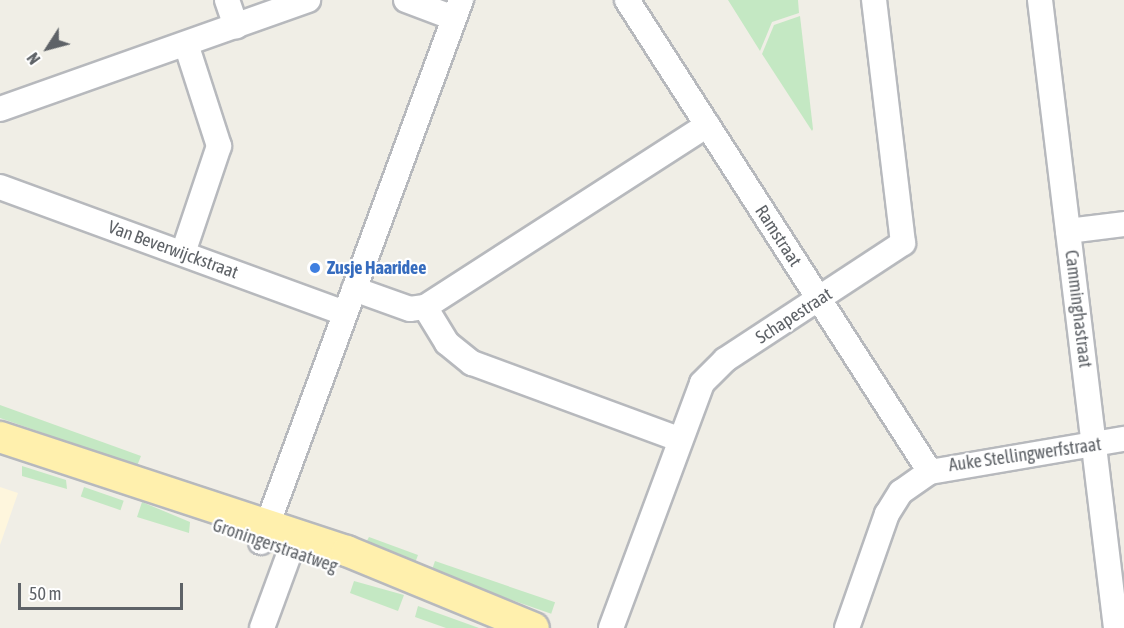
<!DOCTYPE html>
<style>
body{margin:0}
#map{position:relative;width:1124px;height:628px;overflow:hidden;background:#f0eee6;font-family:"Asap Condensed",sans-serif}
div>[style]{position:absolute}
.commercial>*{inset:0;background:#fef6dd}
.green>*{inset:0;background:#c4e8c3;transform-origin:0 0}
.roads{filter:drop-shadow(2px 0 #b7b9bd) drop-shadow(-2px 0 #b7b9bd) drop-shadow(0 2px #b7b9bd) drop-shadow(0 -2px #b7b9bd)}
.minor>*{height:24px;margin:-12px;padding:0 12px;transform-origin:12px;border-radius:12px;background:#fff}
.major>*{height:30px;margin:-15px;padding:0 15px;transform-origin:15px;border-radius:15px;background:#fff0ad}
.dots>*{width:16px;height:16px;translate:-50% -50%;box-sizing:border-box;border:3px solid #fff;border-radius:50%}
span{translate:-50% -50%;white-space:nowrap;text-align:center;line-height:1.15;-webkit-text-stroke:4.5px #fff;paint-order:stroke}
.street-label{font-size:18px;color:#5e6267}
.shop-label{font-size:18px;color:#366cbe;font-weight:700}
.left{translate:0 -50%;text-align:left}
.north{position:absolute;left:18px;top:18px;width:60px;height:60px;-webkit-text-stroke:4px #fff;paint-order:stroke;rotate:234deg;font-size:16px;font-weight:700;line-height:24px;text-align:center;color:#5e6267}
.north::after{content:'';display:block;margin:auto;width:21px;height:27px;background:#5e6267;clip-path:polygon(50% 0,100% 100%,50% 72%,0 100%)}
.scale{position:absolute;left:18px;top:583px;width:165px;height:27px;box-sizing:border-box;border:3px solid #5e6267;border-top:0;padding-left:8px;font-size:18px;line-height:21px;white-space:nowrap;color:#5e6267;-webkit-text-stroke:4px #fff;paint-order:stroke}
</style>
<div id="map">
<div class="commercial">
<div style="clip-path:polygon(0 487px,18px 493px,0 545px)"></div>
</div>
<div class="green">
<div style="clip-path:polygon(728px 0,798px 0,799px 13px,772px 22px,760px 51px)"></div>
<div style="clip-path:polygon(800px 16px,813px 129px,812px 131px,762px 54px,774px 25px)"></div>
<div style="clip-path:polygon(0 405px,141px 456px,137px 466px,0 418px)"></div>
<div style="clip-path:polygon(22px 466px,66px 480px,67px 489px,22px 476px)"></div>
<div style="left:84px;top:487px;width:42px;height:10px;rotate:19deg"></div>
<div style="clip-path:polygon(142px 502px,190px 522px,189px 533px,137px 517px)"></div>
<div style="clip-path:polygon(369px 537px,418px 555px,412px 571px,363px 548px)"></div>
<div style="left:435px;top:561px;width:127px;height:12px;rotate:19deg"></div>
<div style="clip-path:polygon(354px 581px,404px 595px,398px 611px,350px 593px)"></div>
<div style="clip-path:polygon(418px 606px,479px 628px,446px 628px,415px 617px)"></div>
</div>
<div class="roads">
<div class="minor">
<div style="left:227px;top:0;width:28px;rotate:71deg"></div>
<div style="left:406px;top:0;width:51px;rotate:20.6deg"></div>
<div style="left:627px;top:0;width:561px;rotate:57.3deg"></div>
<div style="left:1040px;top:0;width:633px;rotate:83.1deg"></div>
<div style="left:0;top:109px;width:327px;rotate:-19.5deg"></div>
<div style="left:0;top:187px;width:367px;rotate:20.1deg"></div>
<div style="left:1068px;top:231px;width:56px;rotate:-7.1deg"></div>
<div style="left:183px;top:253px;width:113px;rotate:-71.4deg"></div>
<div style="left:219px;top:146px;width:107px;rotate:-107.9deg"></div>
<div style="left:354px;top:289px;width:59px;rotate:19.7deg"></div>
<div style="left:410px;top:309px;width:15px;rotate:-8deg"></div>
<div style="left:425px;top:307px;width:336px;rotate:-32.8deg"></div>
<div style="left:425px;top:307px;width:42px;rotate:58.6deg"></div>
<div style="left:447px;top:343px;width:32px;rotate:39deg"></div>
<div style="left:472px;top:363px;width:221px;rotate:20.2deg"></div>
<div style="left:261px;top:542px;width:578px;rotate:-69.75deg"></div>
<div style="left:262px;top:628px;width:101px;rotate:-69.8deg"></div>
<div style="left:611px;top:628px;width:261px;rotate:-69.6deg"></div>
<div style="left:702px;top:383px;width:33px;rotate:-45deg"></div>
<div style="left:725px;top:360px;width:213px;rotate:-33.3deg"></div>
<div style="left:903px;top:243px;width:245px;rotate:-96.8deg"></div>
<div style="left:847px;top:628px;width:121px;rotate:-70.7deg"></div>
<div style="left:887px;top:514px;width:26px;rotate:-58deg"></div>
<div style="left:901px;top:492px;width:35px;rotate:-35deg"></div>
<div style="left:930px;top:472px;width:197px;rotate:-9.7deg"></div>
</div>
<div class="major">
<div style="left:0;top:437px;width:365px;rotate:18.2deg"></div>
<div style="left:347px;top:551px;width:202px;rotate:22.4deg"></div>
</div>
</div>
<div class="dots">
<div style="left:315px;top:268px;background:#3f7fe0"></div>
</div>
<div class="street-label">
<span style="left:778px;top:236px;rotate:57deg">Ramstraat</span>
<span style="left:173px;top:250px;rotate:20deg">Van Beverwijckstraat</span>
<span style="left:1078px;top:309px;rotate:83deg">Camminghastraat</span>
<span style="left:794px;top:316px;rotate:-33deg">Schapestraat</span>
<span style="left:1025px;top:455px;rotate:-8deg">Auke Stellingwerfstraat</span>
<span style="left:275px;top:546px;rotate:19deg">Groningerstraatweg</span>
</div>
<div class="shop-label">
<span class="left" style="left:327px;top:268px">Zusje Haaridee</span>
</div>
<div class="north">N</div>
<div class="scale">50 m</div>
</div>
